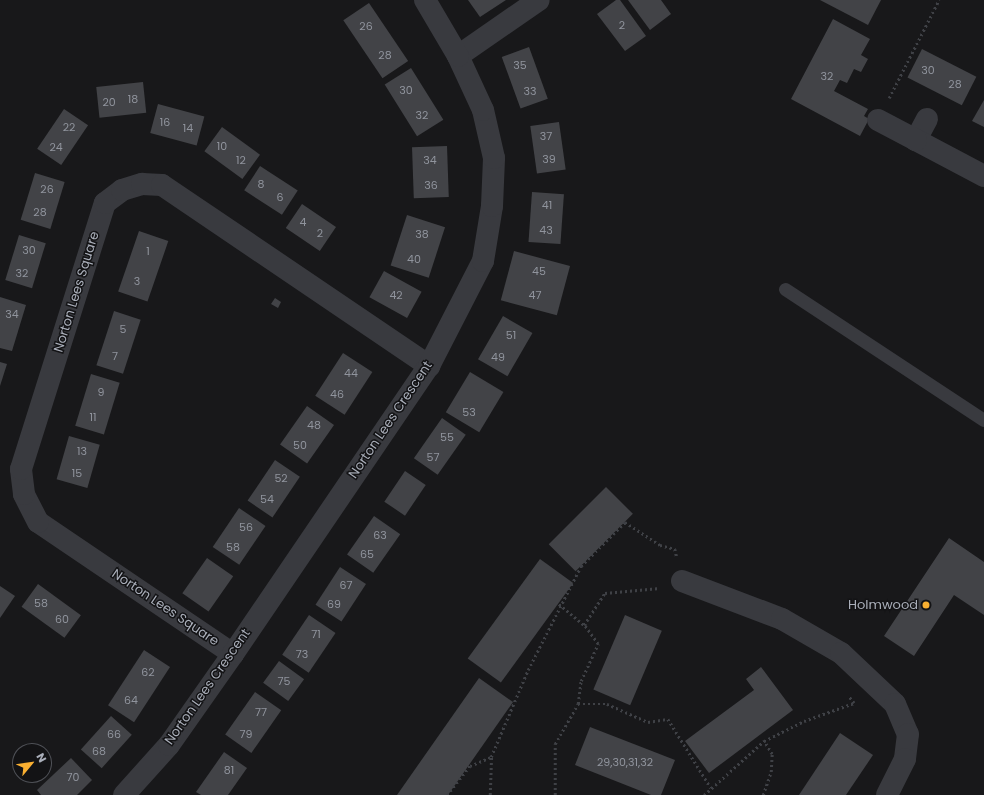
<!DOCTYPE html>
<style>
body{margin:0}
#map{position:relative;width:984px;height:795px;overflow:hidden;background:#18181a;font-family:Poppins,sans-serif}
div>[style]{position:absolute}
.building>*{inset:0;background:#424347;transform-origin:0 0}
.path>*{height:2.5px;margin-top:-1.25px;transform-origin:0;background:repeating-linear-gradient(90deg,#3f4146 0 2px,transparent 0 5px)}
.lane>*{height:13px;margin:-6.5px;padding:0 6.5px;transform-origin:6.5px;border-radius:6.5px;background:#393a3f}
.street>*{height:22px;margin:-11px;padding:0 11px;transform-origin:11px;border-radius:11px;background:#393a3f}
.dots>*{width:11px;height:11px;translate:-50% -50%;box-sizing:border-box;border:2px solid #131315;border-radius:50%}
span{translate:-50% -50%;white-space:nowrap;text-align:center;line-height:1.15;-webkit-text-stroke:3px #131315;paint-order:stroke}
.number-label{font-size:11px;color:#90949d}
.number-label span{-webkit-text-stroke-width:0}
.street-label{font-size:13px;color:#aaafba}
.poi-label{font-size:13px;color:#aaafba}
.right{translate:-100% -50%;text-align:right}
.north{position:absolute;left:12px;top:743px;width:40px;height:40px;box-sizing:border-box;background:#131315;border:1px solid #4f5157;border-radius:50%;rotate:61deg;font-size:11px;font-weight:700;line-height:16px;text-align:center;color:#aaafba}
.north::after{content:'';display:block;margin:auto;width:14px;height:18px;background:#f9af31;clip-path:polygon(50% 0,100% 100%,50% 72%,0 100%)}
</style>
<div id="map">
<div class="building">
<div style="clip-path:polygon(468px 0,506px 0,480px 17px)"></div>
<div style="clip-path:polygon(616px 0,620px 0,646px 36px,625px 51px,597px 14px)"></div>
<div style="clip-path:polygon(628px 0,661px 0,671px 14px,650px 30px)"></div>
<div style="clip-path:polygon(820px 0,881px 0,868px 25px)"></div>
<div style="left:369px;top:3px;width:70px;height:31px;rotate:56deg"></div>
<div style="clip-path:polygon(833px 19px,870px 39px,861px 55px,868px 59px,861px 72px,854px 69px,847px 83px,840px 80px,834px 91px,868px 109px,864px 116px,869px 119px,860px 136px,791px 99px)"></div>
<div style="left:529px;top:47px;width:55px;height:29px;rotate:70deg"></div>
<div style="left:922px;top:49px;width:61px;height:32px;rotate:27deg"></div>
<div style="left:411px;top:68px;width:61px;height:31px;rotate:58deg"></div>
<div style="left:143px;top:82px;width:31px;height:47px;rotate:84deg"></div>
<div style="clip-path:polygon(984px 100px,984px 127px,972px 121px)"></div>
<div style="left:158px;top:104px;width:48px;height:30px;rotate:15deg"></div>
<div style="left:64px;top:109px;width:29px;height:48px;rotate:34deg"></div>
<div style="left:559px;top:122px;width:48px;height:29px;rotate:82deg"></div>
<div style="left:222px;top:127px;width:47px;height:30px;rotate:36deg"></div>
<div style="left:447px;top:146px;width:51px;height:35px;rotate:88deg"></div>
<div style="left:260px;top:166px;width:45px;height:29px;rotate:33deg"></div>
<div style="left:35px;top:173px;width:31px;height:49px;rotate:17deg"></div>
<div style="left:532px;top:192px;width:32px;height:50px;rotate:4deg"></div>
<div style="left:302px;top:204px;width:41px;height:29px;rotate:34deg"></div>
<div style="left:407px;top:215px;width:40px;height:53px;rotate:18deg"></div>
<div style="left:139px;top:231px;width:31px;height:64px;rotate:19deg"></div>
<div style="left:19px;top:235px;width:28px;height:47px;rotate:17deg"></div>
<div style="left:514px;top:251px;width:58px;height:51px;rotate:15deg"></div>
<div style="left:384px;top:271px;width:43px;height:30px;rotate:29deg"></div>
<div style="clip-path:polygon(0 297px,26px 305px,12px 351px,0 348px)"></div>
<div style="clip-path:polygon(275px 298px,281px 302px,278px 308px,271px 304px)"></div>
<div style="left:114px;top:311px;width:28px;height:57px;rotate:18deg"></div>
<div style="left:503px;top:316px;width:34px;height:50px;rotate:30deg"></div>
<div style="left:343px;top:353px;width:35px;height:51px;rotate:33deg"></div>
<div style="clip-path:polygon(0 362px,7px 364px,0 386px)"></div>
<div style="left:470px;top:372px;width:39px;height:47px;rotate:31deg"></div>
<div style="left:91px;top:374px;width:30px;height:54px;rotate:17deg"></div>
<div style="left:307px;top:406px;width:33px;height:47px;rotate:35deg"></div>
<div style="left:442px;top:418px;width:29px;height:49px;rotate:35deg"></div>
<div style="left:69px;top:436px;width:32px;height:45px;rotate:16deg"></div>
<div style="left:275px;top:460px;width:30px;height:49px;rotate:34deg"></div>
<div style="left:405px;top:471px;width:25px;height:37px;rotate:34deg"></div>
<div style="left:606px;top:487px;width:38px;height:81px;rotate:45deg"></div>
<div style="left:239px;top:508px;width:32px;height:47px;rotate:34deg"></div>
<div style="left:374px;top:516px;width:32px;height:47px;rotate:35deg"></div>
<div style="clip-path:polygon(949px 538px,984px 562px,984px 615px,954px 595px,914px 656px,884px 636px)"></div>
<div style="left:207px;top:558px;width:32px;height:43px;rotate:35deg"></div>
<div style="left:540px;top:559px;width:41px;height:123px;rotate:36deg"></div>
<div style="left:340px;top:567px;width:31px;height:45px;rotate:33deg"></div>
<div style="left:38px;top:584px;width:53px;height:28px;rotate:36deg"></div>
<div style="clip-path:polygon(0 586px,15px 596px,0 618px)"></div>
<div style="left:309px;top:615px;width:32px;height:48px;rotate:34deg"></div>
<div style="left:625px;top:615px;width:40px;height:81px;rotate:23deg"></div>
<div style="left:144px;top:650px;width:31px;height:66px;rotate:33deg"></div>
<div style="left:279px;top:661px;width:31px;height:27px;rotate:36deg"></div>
<div style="clip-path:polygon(761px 667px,793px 710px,709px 773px,685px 741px,754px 690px,746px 679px)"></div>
<div style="clip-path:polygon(479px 678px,513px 702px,448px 795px,397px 795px)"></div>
<div style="left:255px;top:692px;width:32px;height:52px;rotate:35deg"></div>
<div style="left:111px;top:716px;width:28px;height:45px;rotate:42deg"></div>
<div style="clip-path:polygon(590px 727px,675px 760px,661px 795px,651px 795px,575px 765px)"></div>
<div style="clip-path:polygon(840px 733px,873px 755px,846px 795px,799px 795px)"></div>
<div style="clip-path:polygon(224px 752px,247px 768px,228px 795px,201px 795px,196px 792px)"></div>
<div style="clip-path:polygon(71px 758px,92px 780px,77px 795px,41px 795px,37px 790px)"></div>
</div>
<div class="path">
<div style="left:889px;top:98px;width:110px;rotate:-63deg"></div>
<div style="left:559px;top:604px;width:33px;rotate:40deg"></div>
<div style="left:578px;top:704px;width:29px"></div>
<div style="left:607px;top:704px;width:45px;rotate:23.7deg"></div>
<div style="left:648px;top:722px;width:20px;rotate:-9deg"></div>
<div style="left:668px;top:719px;width:81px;rotate:58.1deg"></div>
<div style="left:447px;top:795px;width:37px;rotate:-52deg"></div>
<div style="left:470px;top:766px;width:23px;rotate:-23deg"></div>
<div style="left:491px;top:757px;width:95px;rotate:-67deg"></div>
<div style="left:528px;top:670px;width:117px;rotate:-63deg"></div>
<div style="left:581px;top:566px;width:62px;rotate:-45deg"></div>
<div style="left:625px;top:522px;width:42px;rotate:33.3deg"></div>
<div style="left:660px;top:545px;width:16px;rotate:15deg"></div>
<div style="left:675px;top:549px;width:9px;rotate:77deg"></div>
<div style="left:490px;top:795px;width:38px;rotate:-88deg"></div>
<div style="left:555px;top:795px;width:51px;rotate:-90deg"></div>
<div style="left:555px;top:744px;width:46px;rotate:-60.1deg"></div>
<div style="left:578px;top:704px;width:23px;rotate:-83deg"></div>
<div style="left:581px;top:681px;width:41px;rotate:-65.3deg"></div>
<div style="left:598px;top:644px;width:24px;rotate:-126deg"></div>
<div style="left:584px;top:625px;width:38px;rotate:-57deg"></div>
<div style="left:605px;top:593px;width:55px;rotate:-5.2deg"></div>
<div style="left:704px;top:795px;width:81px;rotate:-42deg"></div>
<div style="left:764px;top:741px;width:45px;rotate:-26.6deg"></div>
<div style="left:804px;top:721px;width:53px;rotate:-19.8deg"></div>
<div style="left:854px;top:703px;width:8px;rotate:-130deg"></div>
<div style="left:763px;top:795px;width:24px;rotate:-71deg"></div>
<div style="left:771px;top:772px;width:18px;rotate:-87deg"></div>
<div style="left:772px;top:754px;width:15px;rotate:-122deg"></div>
</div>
<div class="lane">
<div style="left:785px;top:289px;width:238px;rotate:33.4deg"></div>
</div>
<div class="street">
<div style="left:458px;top:56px;width:98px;rotate:-34.7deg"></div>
<div style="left:927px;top:119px;width:24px;rotate:118deg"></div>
<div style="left:916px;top:140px;width:77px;rotate:27.9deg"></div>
<div style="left:878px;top:120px;width:43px;rotate:27.8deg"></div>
<div style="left:682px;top:581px;width:107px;rotate:20.8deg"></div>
<div style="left:782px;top:619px;width:68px;rotate:30deg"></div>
<div style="left:841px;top:653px;width:74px;rotate:43.4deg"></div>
<div style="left:895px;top:704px;width:33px;rotate:67deg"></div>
<div style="left:908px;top:734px;width:25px;rotate:97deg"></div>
<div style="left:905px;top:759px;width:40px;rotate:116.6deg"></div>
<div style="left:233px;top:654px;width:235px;rotate:-145.9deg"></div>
<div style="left:38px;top:522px;width:31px;rotate:-117deg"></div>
<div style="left:24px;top:494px;width:25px;rotate:-97deg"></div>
<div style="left:21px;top:469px;width:279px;rotate:-72.5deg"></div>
<div style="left:105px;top:203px;width:21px;rotate:-37deg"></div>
<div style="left:122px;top:190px;width:21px;rotate:-17deg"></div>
<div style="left:142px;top:184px;width:20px;rotate:3deg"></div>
<div style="left:162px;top:185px;width:323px;rotate:34.1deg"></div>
<div style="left:124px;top:795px;width:67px;rotate:-48deg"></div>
<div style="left:169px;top:745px;width:111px;rotate:-54.9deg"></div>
<div style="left:233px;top:654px;width:348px;rotate:-55.8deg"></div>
<div style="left:429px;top:366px;width:118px;rotate:-62.8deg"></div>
<div style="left:483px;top:261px;width:56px;rotate:-80.7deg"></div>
<div style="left:492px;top:206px;width:48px;rotate:-87.6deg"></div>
<div style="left:494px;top:158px;width:49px;rotate:-102.9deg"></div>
<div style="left:483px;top:110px;width:60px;rotate:-114.8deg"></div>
<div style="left:458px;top:56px;width:65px;rotate:-120.5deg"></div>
</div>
<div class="dots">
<div style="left:926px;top:605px;background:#f9af31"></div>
</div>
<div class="number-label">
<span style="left:622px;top:25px">2</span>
<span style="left:366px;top:26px">26</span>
<span style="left:385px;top:55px">28</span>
<span style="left:520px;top:65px">35</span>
<span style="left:928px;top:70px">30</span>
<span style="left:827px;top:76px">32</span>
<span style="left:955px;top:84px">28</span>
<span style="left:406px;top:90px">30</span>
<span style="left:530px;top:91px">33</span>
<span style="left:133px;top:99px">18</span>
<span style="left:109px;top:102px">20</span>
<span style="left:422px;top:115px">32</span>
<span style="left:165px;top:122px">16</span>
<span style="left:69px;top:127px">22</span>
<span style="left:188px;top:128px">14</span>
<span style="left:546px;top:136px">37</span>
<span style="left:222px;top:146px">10</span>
<span style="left:56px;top:147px">24</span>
<span style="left:549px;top:159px">39</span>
<span style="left:241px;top:160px">12</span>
<span style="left:430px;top:160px">34</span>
<span style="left:261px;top:184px">8</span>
<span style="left:431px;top:185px">36</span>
<span style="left:47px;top:189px">26</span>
<span style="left:280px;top:197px">6</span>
<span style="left:547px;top:205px">41</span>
<span style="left:40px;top:212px">28</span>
<span style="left:303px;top:222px">4</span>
<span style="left:546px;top:230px">43</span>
<span style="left:320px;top:233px">2</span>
<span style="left:422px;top:234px">38</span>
<span style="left:29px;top:250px">30</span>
<span style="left:148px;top:251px">1</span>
<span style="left:414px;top:259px">40</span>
<span style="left:539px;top:271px">45</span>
<span style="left:22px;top:273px">32</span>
<span style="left:137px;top:281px">3</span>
<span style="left:396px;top:295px">42</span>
<span style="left:535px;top:295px">47</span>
<span style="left:12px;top:314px">34</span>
<span style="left:123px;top:329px">5</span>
<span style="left:511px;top:335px">51</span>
<span style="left:115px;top:356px">7</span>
<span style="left:498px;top:357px">49</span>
<span style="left:351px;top:373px">44</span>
<span style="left:101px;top:392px">9</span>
<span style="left:337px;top:394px">46</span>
<span style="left:469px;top:412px">53</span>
<span style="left:93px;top:417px">11</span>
<span style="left:314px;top:425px">48</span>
<span style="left:447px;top:437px">55</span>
<span style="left:300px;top:445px">50</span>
<span style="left:82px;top:451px">13</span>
<span style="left:433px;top:457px">57</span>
<span style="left:77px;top:473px">15</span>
<span style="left:281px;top:478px">52</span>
<span style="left:267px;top:499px">54</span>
<span style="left:246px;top:527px">56</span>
<span style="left:380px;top:535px">63</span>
<span style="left:233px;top:547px">58</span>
<span style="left:367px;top:554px">65</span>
<span style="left:346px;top:585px">67</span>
<span style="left:41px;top:603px">58</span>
<span style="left:334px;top:604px">69</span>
<span style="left:62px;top:619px">60</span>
<span style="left:316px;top:634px">71</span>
<span style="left:302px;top:654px">73</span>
<span style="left:148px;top:672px">62</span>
<span style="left:284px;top:681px">75</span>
<span style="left:131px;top:700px">64</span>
<span style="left:261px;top:712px">77</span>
<span style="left:114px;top:734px">66</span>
<span style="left:246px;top:734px">79</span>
<span style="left:99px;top:751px">68</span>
<span style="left:625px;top:762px">29,30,31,32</span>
<span style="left:229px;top:770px">81</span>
<span style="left:73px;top:777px">70</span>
</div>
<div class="street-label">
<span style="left:77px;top:292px;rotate:-73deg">Norton Lees Square</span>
<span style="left:391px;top:420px;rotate:-56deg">Norton Lees Crescent</span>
<span style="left:165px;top:608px;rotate:34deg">Norton Lees Square</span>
<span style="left:208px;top:687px;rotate:-55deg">Norton Lees Crescent</span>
</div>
<div class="poi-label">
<span class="right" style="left:918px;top:605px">Holmwood</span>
</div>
<div class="north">N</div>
</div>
